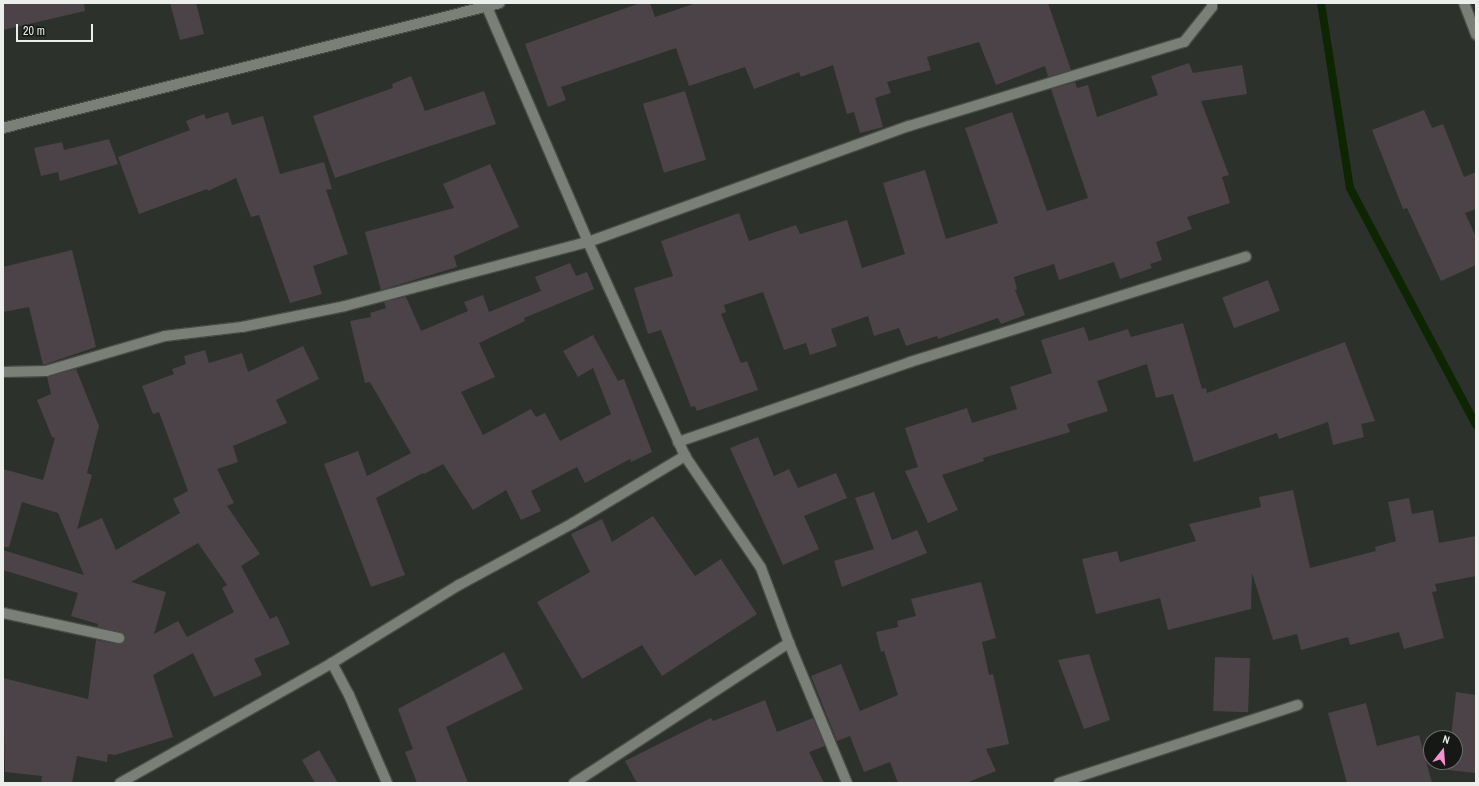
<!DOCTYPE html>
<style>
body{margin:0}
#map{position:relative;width:1479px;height:786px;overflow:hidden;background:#2d312b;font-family:"Archivo Narrow",sans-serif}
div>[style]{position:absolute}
.stream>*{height:8px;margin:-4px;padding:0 4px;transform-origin:4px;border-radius:4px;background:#0e2502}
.building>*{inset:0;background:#4b4347;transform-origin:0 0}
.roads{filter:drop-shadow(1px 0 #484c47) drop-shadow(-1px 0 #484c47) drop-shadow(0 1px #484c47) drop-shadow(0 -1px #484c47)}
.minor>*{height:10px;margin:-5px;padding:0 5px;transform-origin:5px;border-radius:5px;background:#7a7f78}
.tertiary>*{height:10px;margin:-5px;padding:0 5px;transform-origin:5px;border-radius:5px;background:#7a7f78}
span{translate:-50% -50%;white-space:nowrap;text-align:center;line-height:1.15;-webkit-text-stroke:3px #161816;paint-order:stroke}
.frame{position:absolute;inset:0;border:4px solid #ebeeea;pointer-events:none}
.north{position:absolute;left:1423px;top:730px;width:40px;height:40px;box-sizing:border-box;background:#161816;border:1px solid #6b6e6b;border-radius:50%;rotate:17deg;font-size:11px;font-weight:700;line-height:16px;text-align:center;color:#ebeeea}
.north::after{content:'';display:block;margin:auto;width:14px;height:18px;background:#f690cf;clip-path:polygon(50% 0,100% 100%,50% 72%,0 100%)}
.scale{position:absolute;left:16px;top:24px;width:77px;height:18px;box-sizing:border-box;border:2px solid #ebeeea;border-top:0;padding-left:5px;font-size:12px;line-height:14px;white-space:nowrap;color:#ebeeea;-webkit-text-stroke:3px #161816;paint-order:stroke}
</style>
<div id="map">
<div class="stream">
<div style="left:1321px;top:3px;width:187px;rotate:81.1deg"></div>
<div style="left:1350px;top:188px;width:268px;rotate:62deg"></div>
</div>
<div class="building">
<div style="clip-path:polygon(3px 3px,84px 3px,85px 11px,3px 30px)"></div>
<div style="clip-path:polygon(170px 3px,196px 3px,204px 34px,180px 40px)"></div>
<div style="clip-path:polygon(640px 3px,650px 3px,655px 17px,696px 3px,1048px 3px,1071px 70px,1048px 77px,1045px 66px,996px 85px,979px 42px,927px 57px,931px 70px,887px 82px,891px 93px,875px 98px,883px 127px,860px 133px,854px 112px,847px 114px,833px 65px,801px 77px,799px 72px,754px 89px,745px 67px,689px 86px,676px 48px,561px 87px,566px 100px,548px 107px,525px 44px)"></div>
<div style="clip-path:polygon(1189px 63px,1193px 73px,1242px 65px,1247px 94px,1201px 101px,1229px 175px,1222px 177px,1230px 203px,1187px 217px,1192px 229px,1156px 242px,1162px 260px,1150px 264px,1152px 268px,1120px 279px,1114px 262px,1059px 280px,1054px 264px,1014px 277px,1017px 289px,1015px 290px,1025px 315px,1001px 324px,998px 318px,938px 339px,937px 336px,906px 346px,899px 328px,874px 336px,868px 316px,831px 329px,837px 346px,810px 355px,806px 343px,784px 350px,763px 292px,724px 305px,726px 312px,721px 314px,741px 363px,747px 361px,758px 390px,697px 411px,695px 406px,691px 407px,661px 330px,648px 334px,634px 288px,673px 276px,661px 241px,739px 213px,749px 241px,796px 225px,800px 234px,847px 220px,862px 268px,905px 254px,883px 183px,925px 170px,946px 239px,998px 223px,965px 128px,1012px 112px,1047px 211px,1088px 198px,1051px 89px,1075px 82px,1077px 88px,1088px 85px,1097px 117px,1158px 95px,1151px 76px)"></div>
<div style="clip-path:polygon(411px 76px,425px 111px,484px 91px,496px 124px,335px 178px,313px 116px,393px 88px,392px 84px)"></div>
<div style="left:685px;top:91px;width:72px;height:44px;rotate:73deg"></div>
<div style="clip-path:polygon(1424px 110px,1432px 128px,1443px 124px,1464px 177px,1476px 172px,1476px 209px,1465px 213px,1476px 237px,1476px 265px,1441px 281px,1407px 208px,1403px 209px,1372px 130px)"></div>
<div style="clip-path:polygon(228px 112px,232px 125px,263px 116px,280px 174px,324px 162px,332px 189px,326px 190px,348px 254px,313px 266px,322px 294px,290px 303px,259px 215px,251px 217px,236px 178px,208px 191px,207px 189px,139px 214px,118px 157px,190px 130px,186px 121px,204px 114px,206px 119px)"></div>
<div style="clip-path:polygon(109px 139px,118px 164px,60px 181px,58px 172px,41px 176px,34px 148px,62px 142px,64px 150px)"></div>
<div style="clip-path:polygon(490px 164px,519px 227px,454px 256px,457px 267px,381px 290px,365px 232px,454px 208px,443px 184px)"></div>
<div style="clip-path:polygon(72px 250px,96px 347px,43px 365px,29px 307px,3px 312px,3px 267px)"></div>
<div style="clip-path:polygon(570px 263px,576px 276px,587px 272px,594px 289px,524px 318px,525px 321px,479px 343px,495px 377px,461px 392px,483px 435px,531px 409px,536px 417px,545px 413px,560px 441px,611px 414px,593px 368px,578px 377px,563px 351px,593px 335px,618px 381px,624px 379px,652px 452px,631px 462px,630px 459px,585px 483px,577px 467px,531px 491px,541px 511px,521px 520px,506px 490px,473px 510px,443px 464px,424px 474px,423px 473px,376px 498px,405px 575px,371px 587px,324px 464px,358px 451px,367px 476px,411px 453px,370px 382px,365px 383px,350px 321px,371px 317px,370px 313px,386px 308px,384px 302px,406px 297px,421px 331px,468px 311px,464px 302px,483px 295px,489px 312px,541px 291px,535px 277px)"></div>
<div style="left:1268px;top:280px;width:33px;height:49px;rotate:69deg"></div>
<div style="clip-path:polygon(1183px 323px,1202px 389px,1206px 388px,1207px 393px,1345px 342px,1375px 421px,1361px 424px,1364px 437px,1333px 445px,1328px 422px,1279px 439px,1277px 433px,1194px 462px,1173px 394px,1156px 398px,1147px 364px,1097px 381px,1108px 411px,1067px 424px,1070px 432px,983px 458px,984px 461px,942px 475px,958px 510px,928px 523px,905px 471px,918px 467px,905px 428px,967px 408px,972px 423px,1017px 409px,1010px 387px,1052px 373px,1041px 340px,1084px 327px,1089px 341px,1128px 329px,1131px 337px)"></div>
<div style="clip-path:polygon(evenodd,303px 346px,319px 379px,276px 400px,287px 423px,233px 446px,238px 462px,217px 469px,234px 503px,227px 506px,260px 554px,241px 566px,270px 619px,277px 616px,290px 644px,254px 659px,262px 675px,214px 697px,193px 653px,153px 675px,173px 737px,115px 755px,108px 754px,107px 762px,77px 756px,72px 783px,41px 783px,42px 776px,5px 772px,3px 678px,88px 699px,96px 640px,118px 644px,125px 639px,121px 632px,97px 627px,98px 624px,71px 616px,78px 593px,3px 570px,3px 550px,84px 575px,58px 513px,22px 502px,9px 547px,3px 547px,3px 469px,43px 480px,55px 438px,52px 437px,37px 400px,51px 394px,47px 377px,76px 369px,99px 426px,87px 473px,92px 475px,77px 529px,102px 518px,116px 550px,180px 513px,173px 499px,188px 491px,159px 412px,153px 414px,142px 386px,174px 374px,172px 369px,186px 364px,184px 356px,205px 350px,209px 363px,242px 353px,248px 372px,303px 346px,198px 543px,227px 585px,222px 588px,234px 612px,187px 637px,178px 621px,154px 634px,166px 592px,131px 582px,198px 543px)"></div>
<div style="clip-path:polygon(758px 437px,774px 476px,789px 469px,798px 488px,836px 473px,847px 498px,804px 516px,819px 549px,783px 565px,730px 448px)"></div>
<div style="clip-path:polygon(1293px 490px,1310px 568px,1376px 551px,1375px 547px,1396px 541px,1388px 502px,1409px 498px,1412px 514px,1433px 510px,1439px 543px,1476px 536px,1476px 576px,1435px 584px,1437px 591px,1432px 592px,1444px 638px,1404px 649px,1399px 632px,1350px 645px,1348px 637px,1301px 650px,1297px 634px,1273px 640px,1252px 573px,1251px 609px,1168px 630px,1160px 598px,1096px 614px,1082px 559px,1117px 551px,1120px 562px,1196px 541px,1189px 524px,1261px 507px,1259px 497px)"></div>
<div style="clip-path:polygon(874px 492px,892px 540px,917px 530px,927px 553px,842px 587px,834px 561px,874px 549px,855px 498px)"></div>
<div style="clip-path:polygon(653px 516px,695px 576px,721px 559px,757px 614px,662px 676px,642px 645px,582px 679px,537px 602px,590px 572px,571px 534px,602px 519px,612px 542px)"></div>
<div style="clip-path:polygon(981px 582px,996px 638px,982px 642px,989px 675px,993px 674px,1009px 744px,986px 749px,996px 771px,966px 783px,898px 783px,890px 762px,864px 772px,850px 736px,837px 741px,811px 676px,841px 664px,860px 711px,898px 695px,884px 651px,881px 652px,876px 632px,898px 627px,897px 621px,916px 616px,911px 599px)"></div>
<div style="clip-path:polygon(504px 652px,523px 689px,446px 727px,468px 783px,417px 783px,405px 752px,413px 749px,398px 709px)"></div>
<div style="clip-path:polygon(1089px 654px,1110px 720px,1084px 729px,1058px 660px)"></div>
<div style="left:1215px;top:657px;width:35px;height:54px;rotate:2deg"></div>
<div style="clip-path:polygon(1456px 692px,1476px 695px,1476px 773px,1448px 770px,1448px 762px,1455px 762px,1455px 738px,1451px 738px)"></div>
<div style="clip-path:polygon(765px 700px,777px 732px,813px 718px,825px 746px,809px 752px,824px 783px,637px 783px,625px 761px,711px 718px,713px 721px)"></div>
<div style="clip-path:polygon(1366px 703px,1377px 746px,1419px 735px,1432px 783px,1347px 783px,1328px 713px)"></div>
<div style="clip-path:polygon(319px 750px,338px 783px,315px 783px,302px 760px)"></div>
</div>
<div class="roads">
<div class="minor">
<div style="left:1464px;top:3px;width:34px;rotate:69deg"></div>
<div style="left:487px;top:7px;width:256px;rotate:66.7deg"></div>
<div style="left:588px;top:242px;width:235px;rotate:65.6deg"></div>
<div style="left:685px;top:456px;width:135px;rotate:55.8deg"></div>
<div style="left:761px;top:568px;width:80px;rotate:69.5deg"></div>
<div style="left:789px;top:643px;width:152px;rotate:67.5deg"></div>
<div style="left:3px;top:372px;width:43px;rotate:-1.3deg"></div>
<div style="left:46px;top:371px;width:124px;rotate:-16.4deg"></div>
<div style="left:165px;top:336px;width:78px;rotate:-6.7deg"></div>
<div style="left:242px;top:327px;width:105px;rotate:-11.5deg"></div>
<div style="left:345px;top:306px;width:251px;rotate:-14.8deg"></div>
<div style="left:588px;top:242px;width:341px;rotate:-19.9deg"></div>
<div style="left:909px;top:126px;width:288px;rotate:-17deg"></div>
<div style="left:1184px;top:42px;width:45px;rotate:-51.3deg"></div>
<div style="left:1212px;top:7px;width:4px;rotate:-90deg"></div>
<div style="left:678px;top:442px;width:245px;rotate:-19deg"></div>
<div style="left:910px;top:362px;width:352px;rotate:-17.4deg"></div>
<div style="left:3px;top:613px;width:119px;rotate:12.2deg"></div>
<div style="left:332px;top:663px;width:36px;rotate:62deg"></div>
<div style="left:349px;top:695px;width:96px;rotate:66.6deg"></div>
<div style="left:120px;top:783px;width:244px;rotate:-29.5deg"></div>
<div style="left:332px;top:663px;width:149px;rotate:-31.6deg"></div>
<div style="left:459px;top:585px;width:130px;rotate:-28.5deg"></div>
<div style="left:573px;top:523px;width:131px;rotate:-30.9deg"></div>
<div style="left:574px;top:783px;width:257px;rotate:-33.1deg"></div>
<div style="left:1059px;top:783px;width:251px;rotate:-18.1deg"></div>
</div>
<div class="tertiary">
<div style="left:3px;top:128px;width:512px;rotate:-14.12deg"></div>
</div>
</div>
<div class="frame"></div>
<div class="north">N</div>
<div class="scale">20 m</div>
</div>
